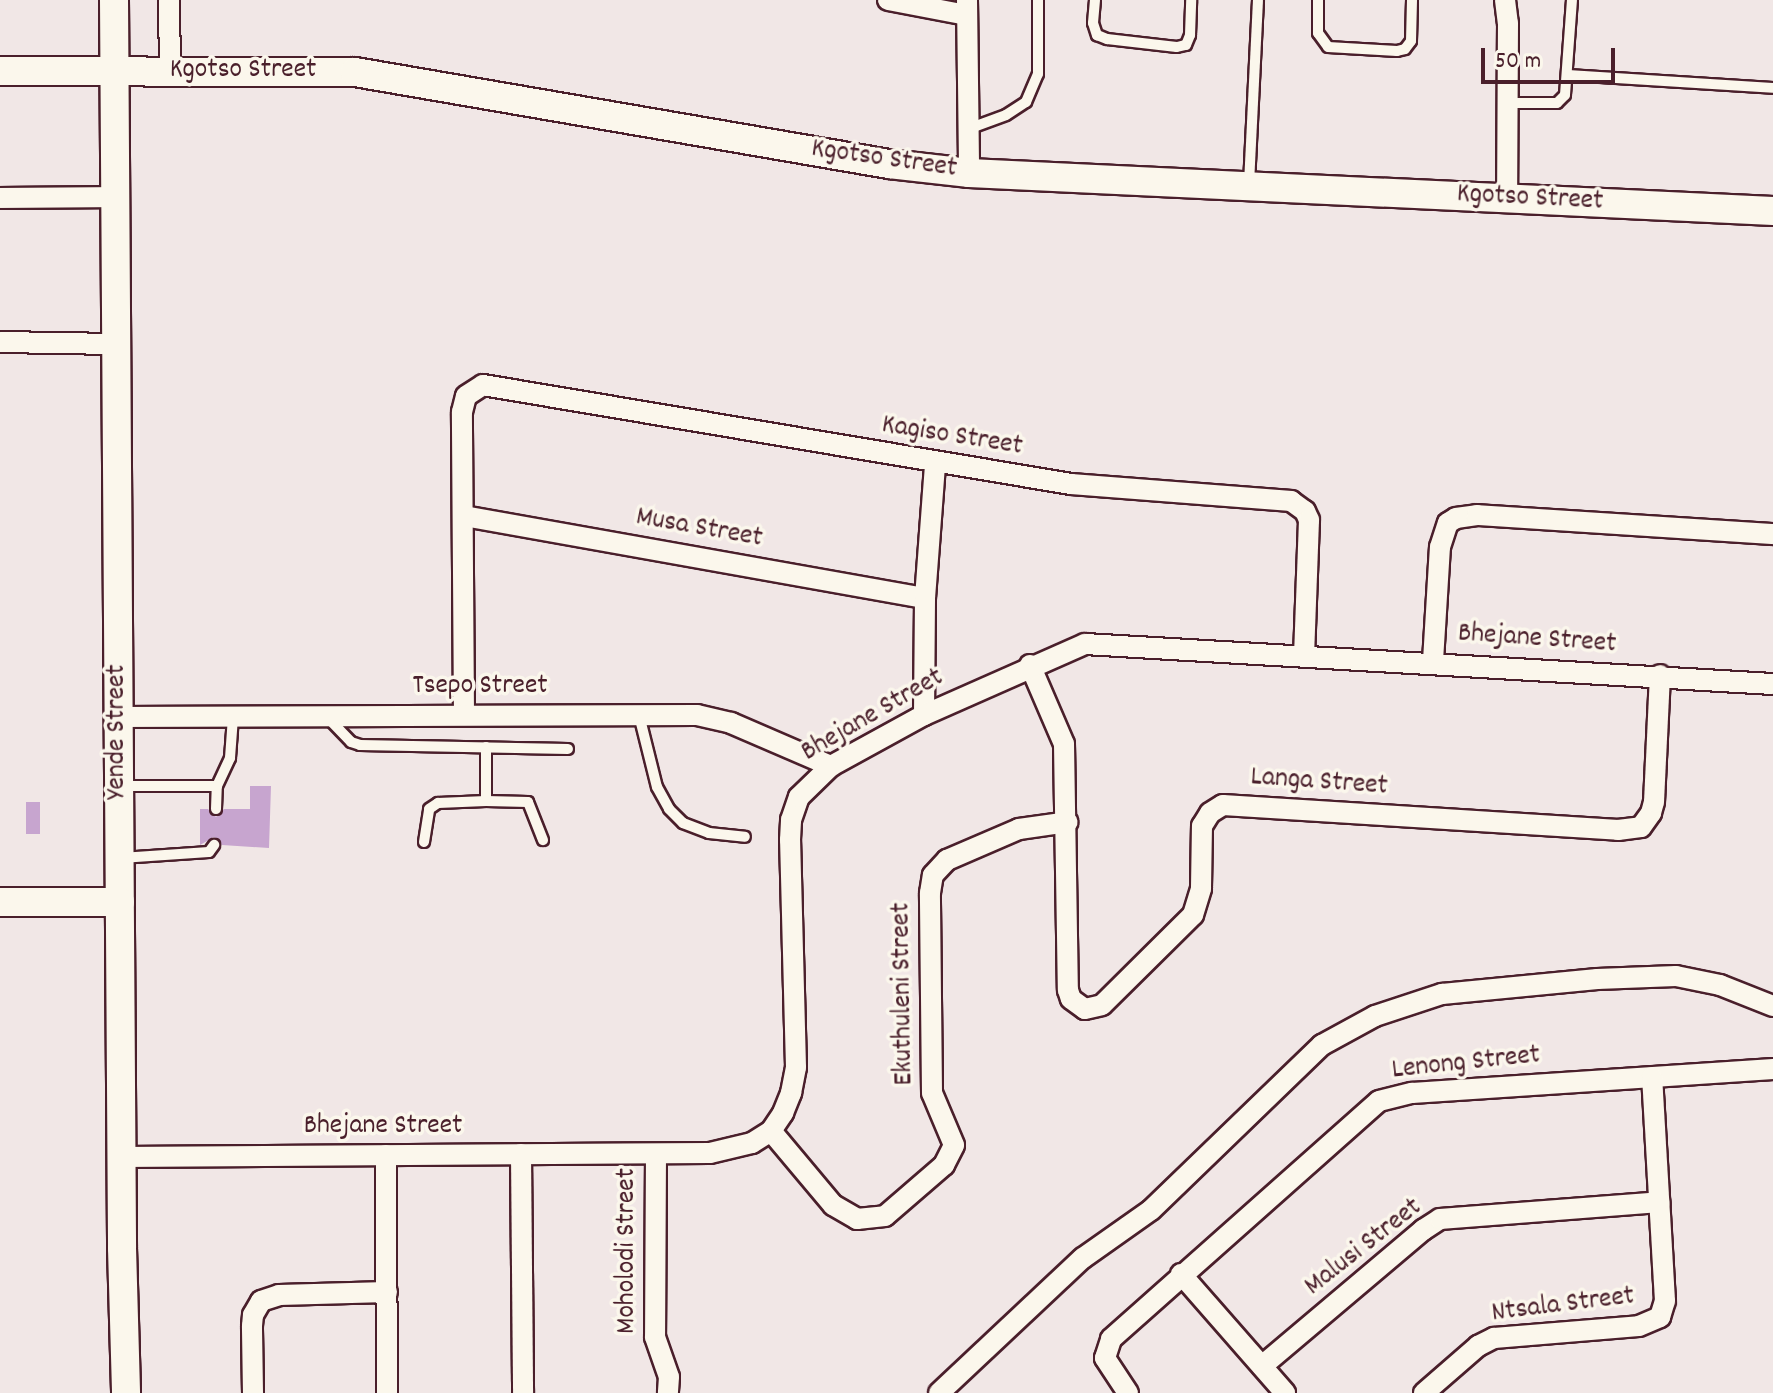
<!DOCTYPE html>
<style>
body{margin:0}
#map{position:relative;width:1773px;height:1393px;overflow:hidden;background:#f1e7e6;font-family:Dekko,sans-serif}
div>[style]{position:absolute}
.building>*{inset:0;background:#c7a5cf;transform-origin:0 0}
.roads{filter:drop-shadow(2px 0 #4a1f2b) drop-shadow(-2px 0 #4a1f2b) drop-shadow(0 2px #4a1f2b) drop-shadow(0 -2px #4a1f2b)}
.lane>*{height:10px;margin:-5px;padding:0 5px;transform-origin:5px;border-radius:5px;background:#fbf7ec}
.street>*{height:20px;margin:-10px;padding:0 10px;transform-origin:10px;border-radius:10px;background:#fbf7ec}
.secondary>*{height:28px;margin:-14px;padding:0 14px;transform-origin:14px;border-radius:14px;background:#fbf7ec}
span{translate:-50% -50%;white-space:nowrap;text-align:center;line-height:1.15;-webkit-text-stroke:7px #fbf7ec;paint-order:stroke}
.street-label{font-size:28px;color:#4a1f2b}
.scale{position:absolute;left:1481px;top:48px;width:134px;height:36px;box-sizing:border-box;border:4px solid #4a1f2b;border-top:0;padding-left:10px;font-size:24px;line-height:28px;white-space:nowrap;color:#4a1f2b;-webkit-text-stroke:6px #fbf7ec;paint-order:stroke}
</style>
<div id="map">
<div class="building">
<div style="clip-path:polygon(250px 786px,271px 786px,269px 848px,222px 845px,214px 837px,200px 845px,200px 809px,208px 809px,216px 817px,224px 809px,250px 809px)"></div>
<div style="left:40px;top:802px;width:32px;height:14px;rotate:90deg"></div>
</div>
<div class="roads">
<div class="lane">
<div style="left:1095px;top:0;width:23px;rotate:95deg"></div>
<div style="left:1093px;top:23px;width:13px;rotate:72deg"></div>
<div style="left:1097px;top:35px;width:11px;rotate:22deg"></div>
<div style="left:1107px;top:39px;width:70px;rotate:6.5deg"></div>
<div style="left:1177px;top:47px;width:9px;rotate:-13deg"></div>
<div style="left:1186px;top:45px;width:11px;rotate:-68deg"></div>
<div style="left:1190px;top:35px;width:35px;rotate:-88deg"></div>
<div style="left:1318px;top:0;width:33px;rotate:90deg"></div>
<div style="left:1318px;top:33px;width:17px;rotate:54deg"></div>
<div style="left:1328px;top:47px;width:69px;rotate:3.3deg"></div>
<div style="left:1397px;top:51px;width:8px;rotate:-14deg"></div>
<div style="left:1405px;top:49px;width:10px;rotate:-53deg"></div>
<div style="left:1411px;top:41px;width:41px;rotate:-88.6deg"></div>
<div style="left:1568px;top:75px;width:205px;rotate:3.6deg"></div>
<div style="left:1508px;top:103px;width:49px"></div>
<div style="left:1557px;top:103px;width:11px;rotate:-45deg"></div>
<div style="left:1565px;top:95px;width:95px;rotate:-85.8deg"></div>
<div style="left:968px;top:129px;width:40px;rotate:-20.2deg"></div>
<div style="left:1006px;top:115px;width:24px;rotate:-33deg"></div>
<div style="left:1026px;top:102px;width:30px;rotate:-67deg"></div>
<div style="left:1038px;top:74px;width:74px;rotate:-90deg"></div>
<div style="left:1249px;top:184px;width:184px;rotate:-87.2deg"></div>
<div style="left:639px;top:715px;width:74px;rotate:76deg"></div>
<div style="left:657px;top:787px;width:25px;rotate:61deg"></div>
<div style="left:669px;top:809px;width:20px;rotate:45deg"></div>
<div style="left:683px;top:823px;width:28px;rotate:21deg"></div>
<div style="left:709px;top:833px;width:36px;rotate:6deg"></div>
<div style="left:328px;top:718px;width:33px;rotate:46deg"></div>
<div style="left:351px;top:742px;width:9px;rotate:18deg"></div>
<div style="left:360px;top:745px;width:208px;rotate:1.1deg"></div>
<div style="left:119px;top:786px;width:98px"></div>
<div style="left:486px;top:801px;width:42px;rotate:1.4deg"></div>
<div style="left:528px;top:802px;width:41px;rotate:68.5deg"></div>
<div style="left:216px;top:809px;width:23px;rotate:-88deg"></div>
<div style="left:217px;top:786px;width:31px;rotate:-65deg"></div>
<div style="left:230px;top:758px;width:41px;rotate:-85.8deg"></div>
<div style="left:424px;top:842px;width:33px;rotate:-81deg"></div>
<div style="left:429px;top:809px;width:11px;rotate:-34deg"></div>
<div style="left:438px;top:803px;width:48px;rotate:-2.4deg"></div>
<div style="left:486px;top:801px;width:54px;rotate:-90deg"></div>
<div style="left:121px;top:858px;width:88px;rotate:-3.9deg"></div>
<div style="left:209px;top:852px;width:9px;rotate:-54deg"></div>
</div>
<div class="street">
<div style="left:169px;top:0;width:71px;rotate:89.2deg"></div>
<div style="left:888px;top:0;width:80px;rotate:10.8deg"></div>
<div style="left:967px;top:0;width:173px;rotate:89.3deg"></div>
<div style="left:1505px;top:0;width:23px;rotate:83deg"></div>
<div style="left:1508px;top:23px;width:175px;rotate:90.3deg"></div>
<div style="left:0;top:198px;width:115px;rotate:-0.5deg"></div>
<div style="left:0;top:342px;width:116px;rotate:1deg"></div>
<div style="left:464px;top:516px;width:468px;rotate:10.1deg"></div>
<div style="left:1433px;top:661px;width:114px;rotate:-86.5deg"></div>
<div style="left:1440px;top:547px;width:25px;rotate:-72deg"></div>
<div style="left:1448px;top:523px;width:9px;rotate:-32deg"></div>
<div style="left:1456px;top:518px;width:21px;rotate:-8deg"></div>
<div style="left:1477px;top:515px;width:297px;rotate:3.7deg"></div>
<div style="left:1030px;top:665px;width:86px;rotate:66.7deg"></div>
<div style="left:1064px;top:744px;width:246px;rotate:89.1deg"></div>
<div style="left:1068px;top:990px;width:9px;rotate:72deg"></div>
<div style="left:1071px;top:999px;width:17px;rotate:36deg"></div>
<div style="left:1085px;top:1009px;width:17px;rotate:-13deg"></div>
<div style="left:1102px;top:1005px;width:128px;rotate:-44.7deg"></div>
<div style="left:1193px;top:915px;width:28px;rotate:-73deg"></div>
<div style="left:1201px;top:888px;width:62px;rotate:-89.1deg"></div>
<div style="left:1202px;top:826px;width:15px;rotate:-58deg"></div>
<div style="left:1210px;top:813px;width:15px;rotate:-32deg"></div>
<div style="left:1223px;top:805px;width:396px;rotate:3.6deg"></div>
<div style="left:1618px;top:830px;width:23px;rotate:-7deg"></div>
<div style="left:1641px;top:827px;width:17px;rotate:-54deg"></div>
<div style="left:1651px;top:813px;width:11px;rotate:-75deg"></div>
<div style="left:1654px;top:802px;width:127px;rotate:-87.3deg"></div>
<div style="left:464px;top:715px;width:303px;rotate:-90.4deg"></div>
<div style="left:462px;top:412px;width:16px;rotate:-76deg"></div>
<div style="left:466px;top:396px;width:20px;rotate:-33deg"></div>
<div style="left:483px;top:385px;width:596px;rotate:9.56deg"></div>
<div style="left:1071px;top:484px;width:221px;rotate:4.4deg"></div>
<div style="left:1291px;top:501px;width:17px;rotate:36deg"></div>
<div style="left:1305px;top:511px;width:10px;rotate:66deg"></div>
<div style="left:1309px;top:520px;width:135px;rotate:92.1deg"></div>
<div style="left:924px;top:715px;width:117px;rotate:-89.5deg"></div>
<div style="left:925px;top:598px;width:134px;rotate:-85.7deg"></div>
<div style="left:118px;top:717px;width:579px;rotate:-0.2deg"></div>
<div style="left:697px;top:715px;width:35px;rotate:13deg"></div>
<div style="left:731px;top:723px;width:109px;rotate:23.3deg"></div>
<div style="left:771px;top:1131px;width:97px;rotate:50deg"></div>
<div style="left:833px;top:1205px;width:28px;rotate:30deg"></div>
<div style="left:857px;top:1219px;width:28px;rotate:-6deg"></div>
<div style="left:885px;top:1216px;width:78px;rotate:-40.8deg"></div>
<div style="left:944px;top:1165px;width:22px;rotate:-63deg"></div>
<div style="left:954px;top:1145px;width:56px;rotate:-112.9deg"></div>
<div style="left:932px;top:1093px;width:200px;rotate:-90.6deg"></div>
<div style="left:930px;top:893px;width:18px;rotate:-81deg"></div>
<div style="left:933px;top:875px;width:21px;rotate:-47deg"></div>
<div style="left:947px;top:860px;width:78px;rotate:-23.3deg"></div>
<div style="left:1019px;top:829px;width:49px;rotate:-8.1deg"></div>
<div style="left:521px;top:1154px;width:239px;rotate:89.5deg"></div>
<div style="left:656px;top:1154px;width:183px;rotate:90.3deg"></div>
<div style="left:655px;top:1337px;width:42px;rotate:70.7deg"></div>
<div style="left:669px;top:1377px;width:16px;rotate:94deg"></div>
<div style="left:386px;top:1155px;width:238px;rotate:89.8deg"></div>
<div style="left:122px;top:1157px;width:588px;rotate:-0.39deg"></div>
<div style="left:710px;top:1153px;width:43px;rotate:-13.4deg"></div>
<div style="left:752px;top:1143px;width:22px;rotate:-32deg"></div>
<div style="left:771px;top:1131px;width:22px;rotate:-56deg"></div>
<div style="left:783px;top:1113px;width:22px;rotate:-68deg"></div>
<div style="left:791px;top:1093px;width:26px;rotate:-79deg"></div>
<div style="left:796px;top:1067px;width:227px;rotate:-91.5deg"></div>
<div style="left:790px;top:840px;width:20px;rotate:-87deg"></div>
<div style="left:791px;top:820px;width:24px;rotate:-71deg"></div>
<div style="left:799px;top:797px;width:45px;rotate:-44.1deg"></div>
<div style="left:831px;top:766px;width:106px;rotate:-28.7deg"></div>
<div style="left:924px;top:715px;width:176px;rotate:-23.8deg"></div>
<div style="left:1085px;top:644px;width:689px;rotate:3.33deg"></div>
<div style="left:1181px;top:1274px;width:158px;rotate:48.8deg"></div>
<div style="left:1262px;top:1366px;width:211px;rotate:-40.2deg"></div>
<div style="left:1423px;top:1230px;width:20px;rotate:-33deg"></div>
<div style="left:1440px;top:1219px;width:220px;rotate:-4.4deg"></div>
<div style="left:253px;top:1393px;width:67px;rotate:-90.9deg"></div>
<div style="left:252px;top:1326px;width:11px;rotate:-85deg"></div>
<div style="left:253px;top:1315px;width:16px;rotate:-60deg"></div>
<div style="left:261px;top:1301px;width:19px;rotate:-18deg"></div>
<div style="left:279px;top:1295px;width:108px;rotate:-1.6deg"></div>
<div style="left:939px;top:1393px;width:197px;rotate:-43.2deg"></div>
<div style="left:1083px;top:1258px;width:83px;rotate:-35.2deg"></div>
<div style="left:1151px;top:1210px;width:238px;rotate:-44deg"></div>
<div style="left:1322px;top:1045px;width:60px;rotate:-28.7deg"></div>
<div style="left:1375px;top:1016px;width:71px;rotate:-18.2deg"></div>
<div style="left:1442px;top:994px;width:156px;rotate:-5.5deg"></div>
<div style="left:1597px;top:979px;width:79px;rotate:-2.2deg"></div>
<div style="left:1676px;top:976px;width:45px;rotate:11.6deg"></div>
<div style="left:1720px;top:985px;width:57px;rotate:21.6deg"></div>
<div style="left:1128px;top:1393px;width:42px;rotate:-123.3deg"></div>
<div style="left:1105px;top:1358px;width:20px;rotate:-72deg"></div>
<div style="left:1111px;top:1339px;width:358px;rotate:-41.6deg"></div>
<div style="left:1379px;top:1101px;width:34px;rotate:-14deg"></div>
<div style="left:1412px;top:1093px;width:362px;rotate:-3.8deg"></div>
<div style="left:1424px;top:1393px;width:72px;rotate:-41deg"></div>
<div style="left:1478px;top:1346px;width:18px;rotate:-27deg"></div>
<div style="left:1494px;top:1338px;width:145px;rotate:-4.7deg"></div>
<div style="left:1639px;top:1326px;width:23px;rotate:-23deg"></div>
<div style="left:1660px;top:1317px;width:17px;rotate:-73deg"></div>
<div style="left:1665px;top:1301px;width:224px;rotate:-93.3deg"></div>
</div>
<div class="secondary">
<div style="left:114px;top:0;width:1248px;rotate:89.63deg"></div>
<div style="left:122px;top:1248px;width:145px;rotate:88.4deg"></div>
<div style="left:0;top:71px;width:355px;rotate:0.2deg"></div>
<div style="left:355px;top:72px;width:542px;rotate:9.78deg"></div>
<div style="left:889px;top:164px;width:81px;rotate:6.4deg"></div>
<div style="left:969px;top:173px;width:805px;rotate:2.71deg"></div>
<div style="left:0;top:902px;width:120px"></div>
</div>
</div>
<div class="street-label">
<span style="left:243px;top:71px">Kgotso Street</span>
<span style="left:884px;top:160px;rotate:8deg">Kgotso Street</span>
<span style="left:1530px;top:199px;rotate:3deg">Kgotso Street</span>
<span style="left:952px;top:437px;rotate:9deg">Kagiso Street</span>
<span style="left:699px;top:529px;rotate:10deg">Musa Street</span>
<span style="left:1537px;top:640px;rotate:4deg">Bhejane Street</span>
<span style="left:480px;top:687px">Tsepo Street</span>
<span style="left:873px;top:716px;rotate:-30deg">Bhejane Street</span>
<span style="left:118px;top:732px;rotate:-90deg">Yende Street</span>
<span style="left:1319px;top:783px;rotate:4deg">Langa Street</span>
<span style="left:904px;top:994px;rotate:-91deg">Ekuthuleni Street</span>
<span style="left:1466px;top:1064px;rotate:-6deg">Lenong Street</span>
<span style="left:383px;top:1127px">Bhejane Street</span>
<span style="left:1364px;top:1248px;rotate:-38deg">Malusi Street</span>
<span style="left:628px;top:1251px;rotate:-90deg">Moholodi Street</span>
<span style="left:1563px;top:1306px;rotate:-7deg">Ntsala Street</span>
</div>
<div class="scale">50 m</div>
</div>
